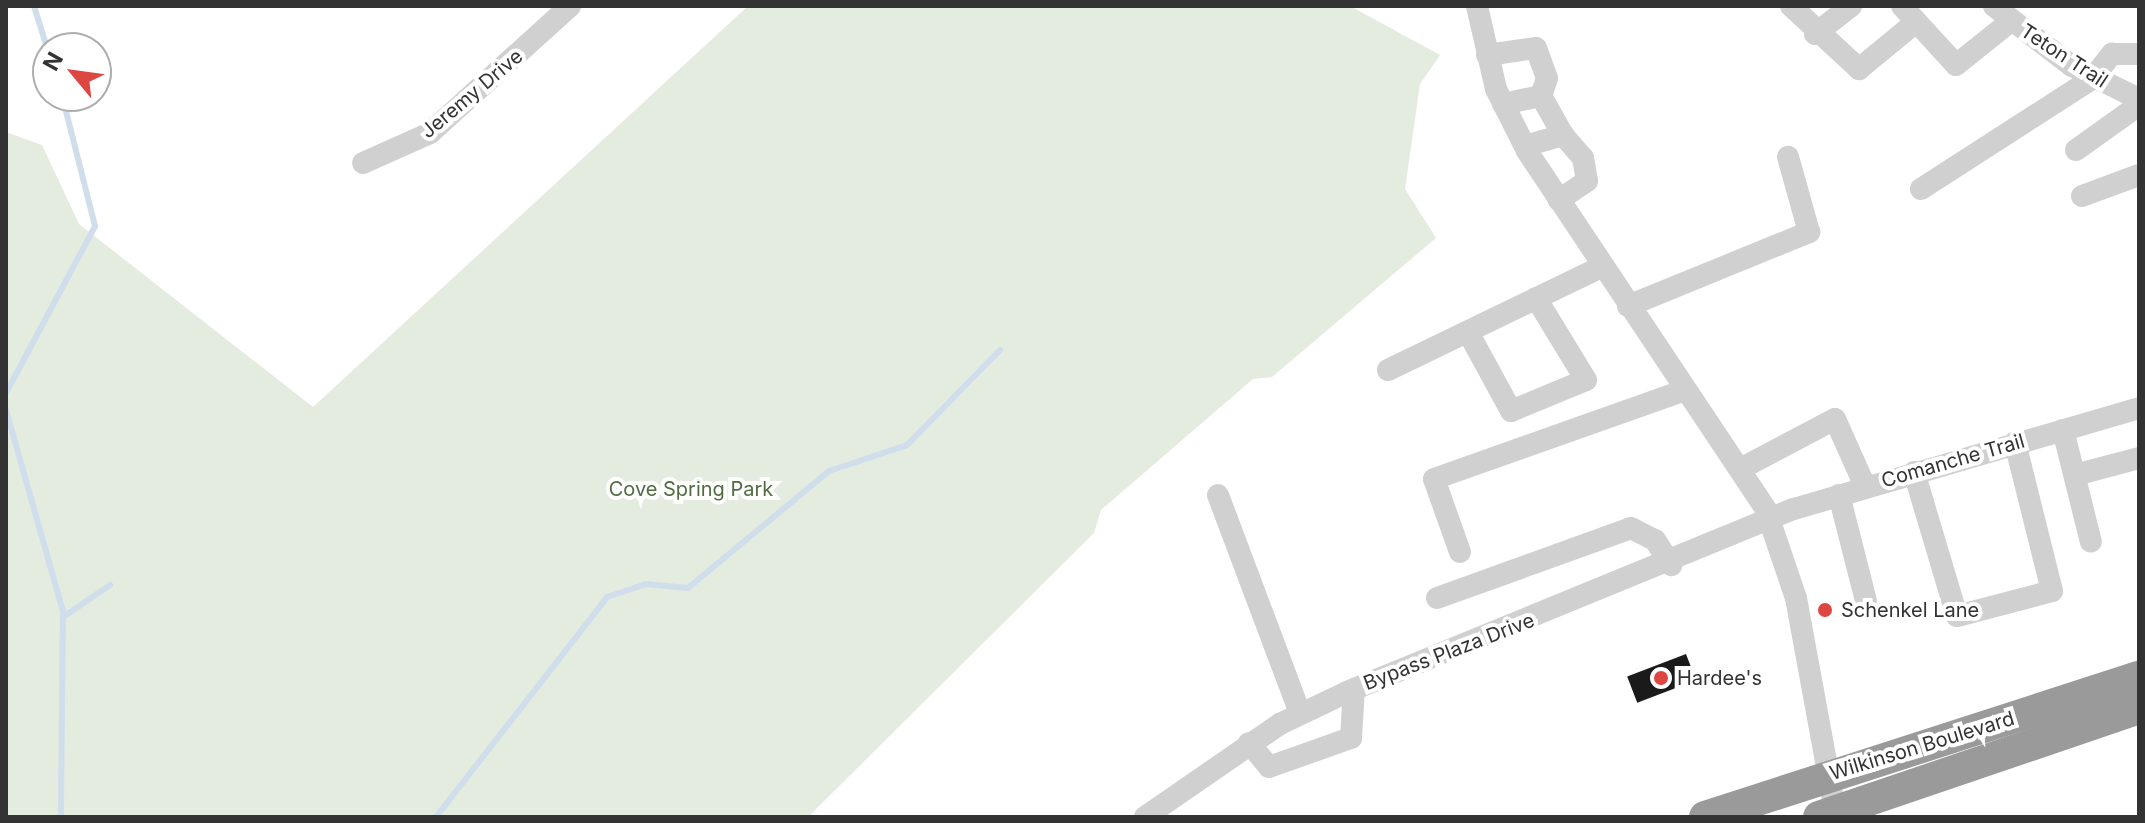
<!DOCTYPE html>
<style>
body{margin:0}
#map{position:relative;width:2145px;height:823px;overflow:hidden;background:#fff;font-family:Inter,sans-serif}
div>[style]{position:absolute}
.green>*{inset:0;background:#e4ebdf}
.stream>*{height:6px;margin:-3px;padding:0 3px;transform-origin:3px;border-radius:3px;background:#d0deec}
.building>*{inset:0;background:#1a1a1a;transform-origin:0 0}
.minor>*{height:22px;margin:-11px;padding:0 11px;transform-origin:11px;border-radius:11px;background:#d0d0d0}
.highway>*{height:32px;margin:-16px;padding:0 16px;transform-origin:16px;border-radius:16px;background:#9a9a9a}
.dots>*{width:22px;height:22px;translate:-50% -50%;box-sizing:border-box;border:4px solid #fff;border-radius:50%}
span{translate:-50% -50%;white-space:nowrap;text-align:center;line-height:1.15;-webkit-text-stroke:8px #fff;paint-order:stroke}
.street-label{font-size:20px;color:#333}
.park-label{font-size:20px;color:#516d41}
.poi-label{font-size:20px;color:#333}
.left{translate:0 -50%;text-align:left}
.frame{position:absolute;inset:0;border:8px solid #333;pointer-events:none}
.north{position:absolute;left:32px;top:32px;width:80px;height:80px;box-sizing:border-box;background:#fff;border:2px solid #adadad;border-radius:50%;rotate:299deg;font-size:22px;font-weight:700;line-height:32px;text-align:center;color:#333}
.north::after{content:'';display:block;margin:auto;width:28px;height:36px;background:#dd4641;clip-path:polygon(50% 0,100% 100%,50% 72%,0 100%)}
</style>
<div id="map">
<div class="green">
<div style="clip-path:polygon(748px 6px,1350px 6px,1440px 55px,1420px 84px,1405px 189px,1436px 238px,1272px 377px,1253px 379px,1101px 510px,1094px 533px,808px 817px,6px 817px,6px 132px,42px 145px,79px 224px,313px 407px)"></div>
</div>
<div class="stream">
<div style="left:34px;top:6px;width:47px;rotate:72.7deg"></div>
<div style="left:6px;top:393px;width:189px;rotate:-61.9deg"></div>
<div style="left:95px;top:226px;width:134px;rotate:-104.2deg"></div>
<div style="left:6px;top:410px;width:209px;rotate:74.2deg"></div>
<div style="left:63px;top:611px;width:206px;rotate:90.6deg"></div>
<div style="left:63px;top:617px;width:57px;rotate:-34.2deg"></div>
<div style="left:436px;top:817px;width:279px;rotate:-52.1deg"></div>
<div style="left:607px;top:597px;width:41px;rotate:-18.4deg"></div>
<div style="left:646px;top:584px;width:42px;rotate:5.4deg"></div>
<div style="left:688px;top:588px;width:183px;rotate:-39.7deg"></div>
<div style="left:829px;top:471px;width:82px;rotate:-18.4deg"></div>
<div style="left:907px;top:445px;width:133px;rotate:-45.6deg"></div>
</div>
<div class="building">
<div style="left:1686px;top:654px;width:28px;height:63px;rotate:69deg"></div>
</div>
<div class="minor">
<div style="left:1477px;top:6px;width:85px;rotate:77.1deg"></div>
<div style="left:1496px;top:89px;width:69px;rotate:63.4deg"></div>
<div style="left:1527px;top:151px;width:431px;rotate:56.3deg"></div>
<div style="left:1766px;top:510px;width:93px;rotate:71.2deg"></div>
<div style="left:1796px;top:598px;width:223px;rotate:79.6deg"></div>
<div style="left:1791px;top:6px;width:93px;rotate:42.8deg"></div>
<div style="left:1859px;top:69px;width:74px;rotate:-39.5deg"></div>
<div style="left:1902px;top:6px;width:80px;rotate:47.5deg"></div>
<div style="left:1956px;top:65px;width:70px;rotate:-38.7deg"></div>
<div style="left:1994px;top:6px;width:98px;rotate:37.6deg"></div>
<div style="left:2072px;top:66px;width:75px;rotate:26.2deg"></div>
<div style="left:1815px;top:34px;width:46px;rotate:-37.9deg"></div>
<div style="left:1487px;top:55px;width:49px;rotate:-8.1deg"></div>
<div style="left:1536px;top:48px;width:32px;rotate:70deg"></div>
<div style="left:1547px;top:78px;width:19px;rotate:108deg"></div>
<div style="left:1503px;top:104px;width:39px;rotate:-12deg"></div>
<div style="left:1541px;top:96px;width:45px;rotate:60.6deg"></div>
<div style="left:1525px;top:146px;width:40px;rotate:-16deg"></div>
<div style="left:1563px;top:135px;width:30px;rotate:49deg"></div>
<div style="left:1583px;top:158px;width:23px;rotate:80deg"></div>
<div style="left:1587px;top:181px;width:34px;rotate:146deg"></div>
<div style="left:2076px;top:150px;width:77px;rotate:-35.5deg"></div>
<div style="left:363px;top:163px;width:73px;rotate:-24.1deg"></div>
<div style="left:430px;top:133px;width:189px;rotate:-42.2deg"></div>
<div style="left:1921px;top:189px;width:205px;rotate:-32.8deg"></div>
<div style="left:2093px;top:78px;width:31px;rotate:-52deg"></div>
<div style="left:2112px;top:54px;width:27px"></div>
<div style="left:2082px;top:196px;width:61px;rotate:-20.2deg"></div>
<div style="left:1628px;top:306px;width:196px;rotate:-22.2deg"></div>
<div style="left:1809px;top:232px;width:78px;rotate:-105.6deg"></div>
<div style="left:1468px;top:332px;width:90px;rotate:61.4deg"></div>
<div style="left:1511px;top:411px;width:81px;rotate:-22.5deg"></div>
<div style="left:1586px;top:380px;width:96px;rotate:-121.4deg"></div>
<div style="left:1388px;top:370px;width:239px;rotate:-25.8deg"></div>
<div style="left:2063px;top:430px;width:115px;rotate:76deg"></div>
<div style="left:1742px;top:468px;width:105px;rotate:-27.8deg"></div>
<div style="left:1835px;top:419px;width:73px;rotate:65.9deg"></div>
<div style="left:1914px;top:472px;width:150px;rotate:73.4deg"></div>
<div style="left:1957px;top:616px;width:98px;rotate:-14.7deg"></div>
<div style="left:2052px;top:591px;width:153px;rotate:-104deg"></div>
<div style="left:2075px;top:475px;width:66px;rotate:-14.9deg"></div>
<div style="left:1218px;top:495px;width:233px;rotate:69.4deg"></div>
<div style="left:1839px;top:495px;width:109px;rotate:75.7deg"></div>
<div style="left:1460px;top:552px;width:77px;rotate:-109.6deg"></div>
<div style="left:1434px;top:479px;width:264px;rotate:-19.5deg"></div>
<div style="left:1437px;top:598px;width:206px;rotate:-19.8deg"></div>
<div style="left:1631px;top:528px;width:27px;rotate:27deg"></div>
<div style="left:1655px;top:540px;width:30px;rotate:57deg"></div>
<div style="left:1249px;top:743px;width:31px;rotate:50deg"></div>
<div style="left:1269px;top:767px;width:87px;rotate:-19.5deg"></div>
<div style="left:1351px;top:738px;width:49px;rotate:-86.5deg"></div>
<div style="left:1145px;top:817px;width:164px;rotate:-34.6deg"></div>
<div style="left:1280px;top:724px;width:74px;rotate:-25.5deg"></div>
<div style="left:1347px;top:692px;width:483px;rotate:-22.3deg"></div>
<div style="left:1794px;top:509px;width:359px;rotate:-16.3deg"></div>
</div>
<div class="highway">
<div style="left:1705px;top:817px;width:456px;rotate:-17.9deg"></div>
<div style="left:1819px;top:817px;width:338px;rotate:-18.8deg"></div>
</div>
<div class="dots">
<div style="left:1825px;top:610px;background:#dd4641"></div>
<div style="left:1661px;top:678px;background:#dd4641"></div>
</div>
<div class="street-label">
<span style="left:2064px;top:56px;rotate:33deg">Teton Trail</span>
<span style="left:472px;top:94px;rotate:-40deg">Jeremy Drive</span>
<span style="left:1953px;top:461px;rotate:-16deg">Comanche Trail</span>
<span style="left:1449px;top:652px;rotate:-21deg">Bypass Plaza Drive</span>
<span style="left:1922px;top:746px;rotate:-17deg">Wilkinson Boulevard</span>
</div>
<div class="park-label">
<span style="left:691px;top:489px">Cove Spring Park</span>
</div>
<div class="poi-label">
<span class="left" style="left:1841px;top:610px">Schenkel Lane</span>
<span class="left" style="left:1677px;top:678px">Hardee's</span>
</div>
<div class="frame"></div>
<div class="north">N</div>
</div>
